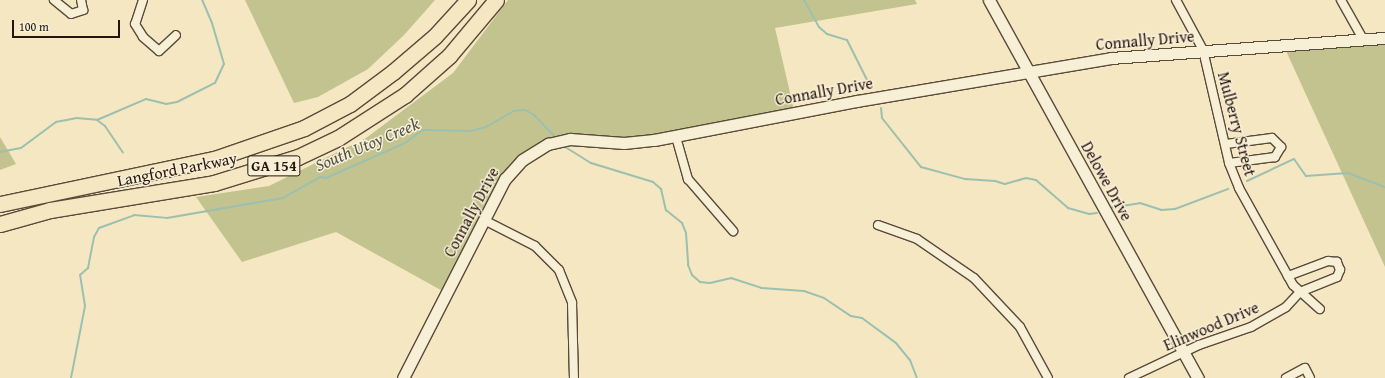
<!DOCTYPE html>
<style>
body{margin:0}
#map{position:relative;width:1385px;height:378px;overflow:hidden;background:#f4e7c2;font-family:"Gentium Book Plus",serif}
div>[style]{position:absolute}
.green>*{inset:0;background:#c2c38e}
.stream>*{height:2px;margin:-1px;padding:0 1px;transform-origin:1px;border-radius:1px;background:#9cc0af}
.roads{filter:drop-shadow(1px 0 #5a4a3a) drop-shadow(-1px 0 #5a4a3a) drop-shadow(0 1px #5a4a3a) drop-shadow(0 -1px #5a4a3a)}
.street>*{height:8px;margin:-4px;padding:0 4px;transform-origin:4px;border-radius:4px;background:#f8efd7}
.secondary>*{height:11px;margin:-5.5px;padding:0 5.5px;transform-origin:5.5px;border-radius:5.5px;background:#f8efd7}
.highway>*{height:15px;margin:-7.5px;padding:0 7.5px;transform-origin:7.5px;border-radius:7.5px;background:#f4e7c2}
span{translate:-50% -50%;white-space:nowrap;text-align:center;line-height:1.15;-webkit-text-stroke:3px #f8efd7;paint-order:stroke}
.shield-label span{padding:1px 3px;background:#f8efd7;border:1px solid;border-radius:3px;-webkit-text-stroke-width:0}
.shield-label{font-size:15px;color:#26150d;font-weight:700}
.street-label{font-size:16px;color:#26150d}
.water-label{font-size:17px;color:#4f5146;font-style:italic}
.scale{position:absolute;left:12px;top:20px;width:108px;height:18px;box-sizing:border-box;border:2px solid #26150d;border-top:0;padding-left:5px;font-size:12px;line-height:14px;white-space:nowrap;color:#26150d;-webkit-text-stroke:3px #f8efd7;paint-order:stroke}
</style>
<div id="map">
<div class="green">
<div style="clip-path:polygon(245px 0,435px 0,404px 35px,368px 69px,318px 97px,294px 103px)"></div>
<div style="clip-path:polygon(508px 0,915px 0,917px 4px,775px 28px,794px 110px,670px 136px,605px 140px,549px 139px,510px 167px,448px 294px,336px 232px,242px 262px,196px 197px,269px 186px,366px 138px,453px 73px)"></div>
<div style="clip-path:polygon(1385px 32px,1385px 267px,1281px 40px)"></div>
<div style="clip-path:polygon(0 137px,16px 164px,0 170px)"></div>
</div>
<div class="stream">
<div style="left:804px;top:0;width:31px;rotate:61deg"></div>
<div style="left:819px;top:27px;width:11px;rotate:41deg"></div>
<div style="left:827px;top:34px;width:21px;rotate:17deg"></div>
<div style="left:847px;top:40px;width:54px;rotate:63.4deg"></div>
<div style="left:881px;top:108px;width:10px;rotate:84deg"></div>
<div style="left:882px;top:118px;width:63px;rotate:51.5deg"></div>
<div style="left:921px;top:167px;width:46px;rotate:15.3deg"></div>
<div style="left:965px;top:179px;width:30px;rotate:4deg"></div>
<div style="left:995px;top:181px;width:10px;rotate:17deg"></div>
<div style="left:1005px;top:184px;width:22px;rotate:-16deg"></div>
<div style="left:1026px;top:178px;width:10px;rotate:11deg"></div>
<div style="left:1036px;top:180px;width:43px;rotate:41.2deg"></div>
<div style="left:1068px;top:208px;width:22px;rotate:16deg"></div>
<div style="left:1089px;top:214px;width:8px;rotate:-7deg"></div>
<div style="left:97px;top:120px;width:53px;rotate:-23.2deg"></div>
<div style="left:146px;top:99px;width:21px;rotate:14deg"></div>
<div style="left:166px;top:104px;width:11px;rotate:-10deg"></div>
<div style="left:177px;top:102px;width:42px;rotate:-26.6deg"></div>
<div style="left:215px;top:83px;width:21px;rotate:-65deg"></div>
<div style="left:224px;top:64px;width:43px;rotate:-106.3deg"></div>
<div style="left:212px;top:23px;width:25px;rotate:-113deg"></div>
<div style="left:562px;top:145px;width:34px;rotate:32deg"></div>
<div style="left:591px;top:163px;width:65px;rotate:17deg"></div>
<div style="left:653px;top:182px;width:11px;rotate:41deg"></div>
<div style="left:661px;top:189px;width:22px;rotate:77deg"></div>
<div style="left:666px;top:210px;width:21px;rotate:39deg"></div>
<div style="left:682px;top:223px;width:11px;rotate:68deg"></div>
<div style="left:686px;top:233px;width:32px;rotate:86deg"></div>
<div style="left:688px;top:265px;width:11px;rotate:68deg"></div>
<div style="left:692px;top:275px;width:11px;rotate:41deg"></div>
<div style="left:700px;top:282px;width:10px;rotate:6deg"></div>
<div style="left:710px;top:283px;width:22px;rotate:-13deg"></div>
<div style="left:731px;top:278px;width:32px;rotate:18deg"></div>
<div style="left:761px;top:288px;width:43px;rotate:4deg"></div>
<div style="left:804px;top:291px;width:21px;rotate:19deg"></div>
<div style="left:824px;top:298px;width:32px;rotate:34deg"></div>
<div style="left:851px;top:316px;width:11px;rotate:10deg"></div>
<div style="left:862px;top:318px;width:42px;rotate:36.3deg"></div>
<div style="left:896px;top:343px;width:22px;rotate:51deg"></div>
<div style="left:910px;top:360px;width:19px;rotate:69deg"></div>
<div style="left:0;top:152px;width:21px;rotate:-11deg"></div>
<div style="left:21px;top:148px;width:44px;rotate:-36.6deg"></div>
<div style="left:56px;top:122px;width:20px;rotate:-11deg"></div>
<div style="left:76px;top:118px;width:21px;rotate:5deg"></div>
<div style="left:97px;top:120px;width:10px;rotate:37deg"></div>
<div style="left:105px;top:126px;width:32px;rotate:56deg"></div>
<div style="left:1247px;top:181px;width:52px;rotate:-25.1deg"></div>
<div style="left:1294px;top:159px;width:21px;rotate:55deg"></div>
<div style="left:1306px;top:176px;width:42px;rotate:-4.1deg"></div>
<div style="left:1348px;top:173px;width:40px;rotate:21deg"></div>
<div style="left:1109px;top:208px;width:31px;rotate:-9deg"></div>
<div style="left:1140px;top:203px;width:22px;rotate:18deg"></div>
<div style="left:1161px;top:210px;width:14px;rotate:-4deg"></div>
<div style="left:1175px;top:209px;width:57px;rotate:-20.7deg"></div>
<div style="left:134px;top:215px;width:33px;rotate:5deg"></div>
<div style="left:167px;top:218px;width:118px;rotate:-9.8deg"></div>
<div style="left:283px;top:198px;width:43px;rotate:-29.6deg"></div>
<div style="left:320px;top:177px;width:6px;rotate:9deg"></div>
<div style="left:326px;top:178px;width:86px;rotate:-23.9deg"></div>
<div style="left:405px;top:143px;width:22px;rotate:-36deg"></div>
<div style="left:423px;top:130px;width:48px;rotate:1.2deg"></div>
<div style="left:471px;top:131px;width:16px;rotate:-15deg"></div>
<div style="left:486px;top:127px;width:32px;rotate:-30deg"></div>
<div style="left:514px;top:111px;width:11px;rotate:-5deg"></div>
<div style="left:525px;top:110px;width:10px;rotate:29deg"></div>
<div style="left:534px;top:115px;width:33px;rotate:46deg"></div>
<div style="left:71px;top:378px;width:73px;rotate:-79deg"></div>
<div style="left:85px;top:306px;width:31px;rotate:-99deg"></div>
<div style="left:80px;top:275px;width:11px;rotate:-41deg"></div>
<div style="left:88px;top:268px;width:32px;rotate:-79deg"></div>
<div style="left:94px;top:237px;width:10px;rotate:-61deg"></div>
<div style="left:99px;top:228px;width:37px;rotate:-20deg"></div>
</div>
<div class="roads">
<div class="street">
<div style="left:54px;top:0;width:22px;rotate:39deg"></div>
<div style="left:71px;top:14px;width:13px;rotate:-18deg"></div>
<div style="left:83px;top:10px;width:10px;rotate:-101deg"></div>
<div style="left:143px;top:0;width:25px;rotate:108deg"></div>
<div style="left:135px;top:24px;width:15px;rotate:58deg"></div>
<div style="left:143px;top:37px;width:21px;rotate:41deg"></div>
<div style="left:159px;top:51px;width:23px;rotate:-43deg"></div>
<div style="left:1176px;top:0;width:57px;rotate:61.6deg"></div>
<div style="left:1203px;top:50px;width:116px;rotate:77deg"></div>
<div style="left:1229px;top:163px;width:27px;rotate:68deg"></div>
<div style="left:1239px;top:188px;width:111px;rotate:60.9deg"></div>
<div style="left:1293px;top:285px;width:36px;rotate:42deg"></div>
<div style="left:1341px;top:0;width:45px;rotate:60.6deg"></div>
<div style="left:676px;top:137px;width:44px;rotate:74.1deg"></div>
<div style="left:688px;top:179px;width:69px;rotate:49.1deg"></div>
<div style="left:1226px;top:144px;width:46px;rotate:-7.4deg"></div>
<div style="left:1272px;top:138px;width:13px;rotate:45deg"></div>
<div style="left:1281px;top:147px;width:12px;rotate:121deg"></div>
<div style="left:1275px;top:157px;width:46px;rotate:172.6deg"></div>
<div style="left:484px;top:220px;width:57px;rotate:27deg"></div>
<div style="left:535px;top:246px;width:34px;rotate:45deg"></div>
<div style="left:559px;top:270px;width:35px;rotate:68deg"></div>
<div style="left:572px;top:303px;width:75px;rotate:88.5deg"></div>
<div style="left:878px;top:225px;width:41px;rotate:19.7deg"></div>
<div style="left:917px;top:239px;width:69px;rotate:34.4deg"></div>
<div style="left:974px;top:278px;width:67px;rotate:46.8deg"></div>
<div style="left:1020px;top:327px;width:58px;rotate:61.2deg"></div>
<div style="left:1129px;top:378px;width:77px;rotate:-25.2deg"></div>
<div style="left:1199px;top:345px;width:55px;rotate:-19.1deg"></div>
<div style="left:1251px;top:327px;width:40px;rotate:-29.7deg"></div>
<div style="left:1286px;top:307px;width:21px;rotate:-47deg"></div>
<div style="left:1300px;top:292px;width:40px;rotate:-22deg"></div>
<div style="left:1337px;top:277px;width:8px;rotate:-67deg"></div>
<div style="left:1340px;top:270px;width:9px;rotate:-111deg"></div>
<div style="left:1337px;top:262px;width:9px;rotate:-174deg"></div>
<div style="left:1328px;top:261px;width:43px;rotate:159.4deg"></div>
<div style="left:1286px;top:378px;width:21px;rotate:-28deg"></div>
<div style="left:1305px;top:368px;width:11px;rotate:63deg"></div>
</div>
<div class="secondary">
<div style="left:989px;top:0;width:432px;rotate:61.1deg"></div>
<div style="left:403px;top:378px;width:224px;rotate:-62.9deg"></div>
<div style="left:505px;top:179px;width:25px;rotate:-48deg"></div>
<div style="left:522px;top:160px;width:31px;rotate:-32deg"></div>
<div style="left:548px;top:144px;width:23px;rotate:-13deg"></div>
<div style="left:570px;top:139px;width:54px;rotate:4.2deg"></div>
<div style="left:624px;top:143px;width:30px;rotate:-6deg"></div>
<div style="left:654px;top:140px;width:207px;rotate:-10.9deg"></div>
<div style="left:857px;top:101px;width:258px;rotate:-9.6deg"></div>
<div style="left:1111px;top:58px;width:275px;rotate:-4.2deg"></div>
</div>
<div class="highway">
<div style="left:0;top:204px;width:219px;rotate:-11.9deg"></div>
<div style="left:214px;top:159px;width:95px;rotate:-19deg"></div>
<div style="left:304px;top:128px;width:52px;rotate:-27.6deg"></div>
<div style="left:350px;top:104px;width:54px;rotate:-36.7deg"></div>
<div style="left:393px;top:72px;width:55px;rotate:-40.6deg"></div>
<div style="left:435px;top:36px;width:49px;rotate:-47.5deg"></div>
<div style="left:0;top:224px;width:52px;rotate:-15.6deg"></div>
<div style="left:50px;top:210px;width:166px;rotate:-9.3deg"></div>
<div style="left:214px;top:183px;width:88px;rotate:-17.2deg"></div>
<div style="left:298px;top:157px;width:44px;rotate:-25.4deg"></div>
<div style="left:338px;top:138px;width:80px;rotate:-32.7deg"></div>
<div style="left:405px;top:95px;width:59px;rotate:-41.6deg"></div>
<div style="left:449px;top:56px;width:73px;rotate:-50deg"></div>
</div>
</div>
<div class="shield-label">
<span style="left:274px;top:166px">GA 154</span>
</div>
<div class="street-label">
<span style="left:1145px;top:40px;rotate:-5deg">Connally Drive</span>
<span style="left:824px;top:91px;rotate:-10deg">Connally Drive</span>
<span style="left:1237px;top:124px;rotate:75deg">Mulberry Street</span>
<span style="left:177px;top:169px;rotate:-11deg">Langford Parkway</span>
<span style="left:1107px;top:181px;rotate:61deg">Delowe Drive</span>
<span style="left:471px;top:212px;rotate:-62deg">Connally Drive</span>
<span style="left:1211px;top:326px;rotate:-23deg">Elinwood Drive</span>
</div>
<div class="water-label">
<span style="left:367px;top:144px;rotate:-23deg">South Utoy Creek</span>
</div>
<div class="scale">100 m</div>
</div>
